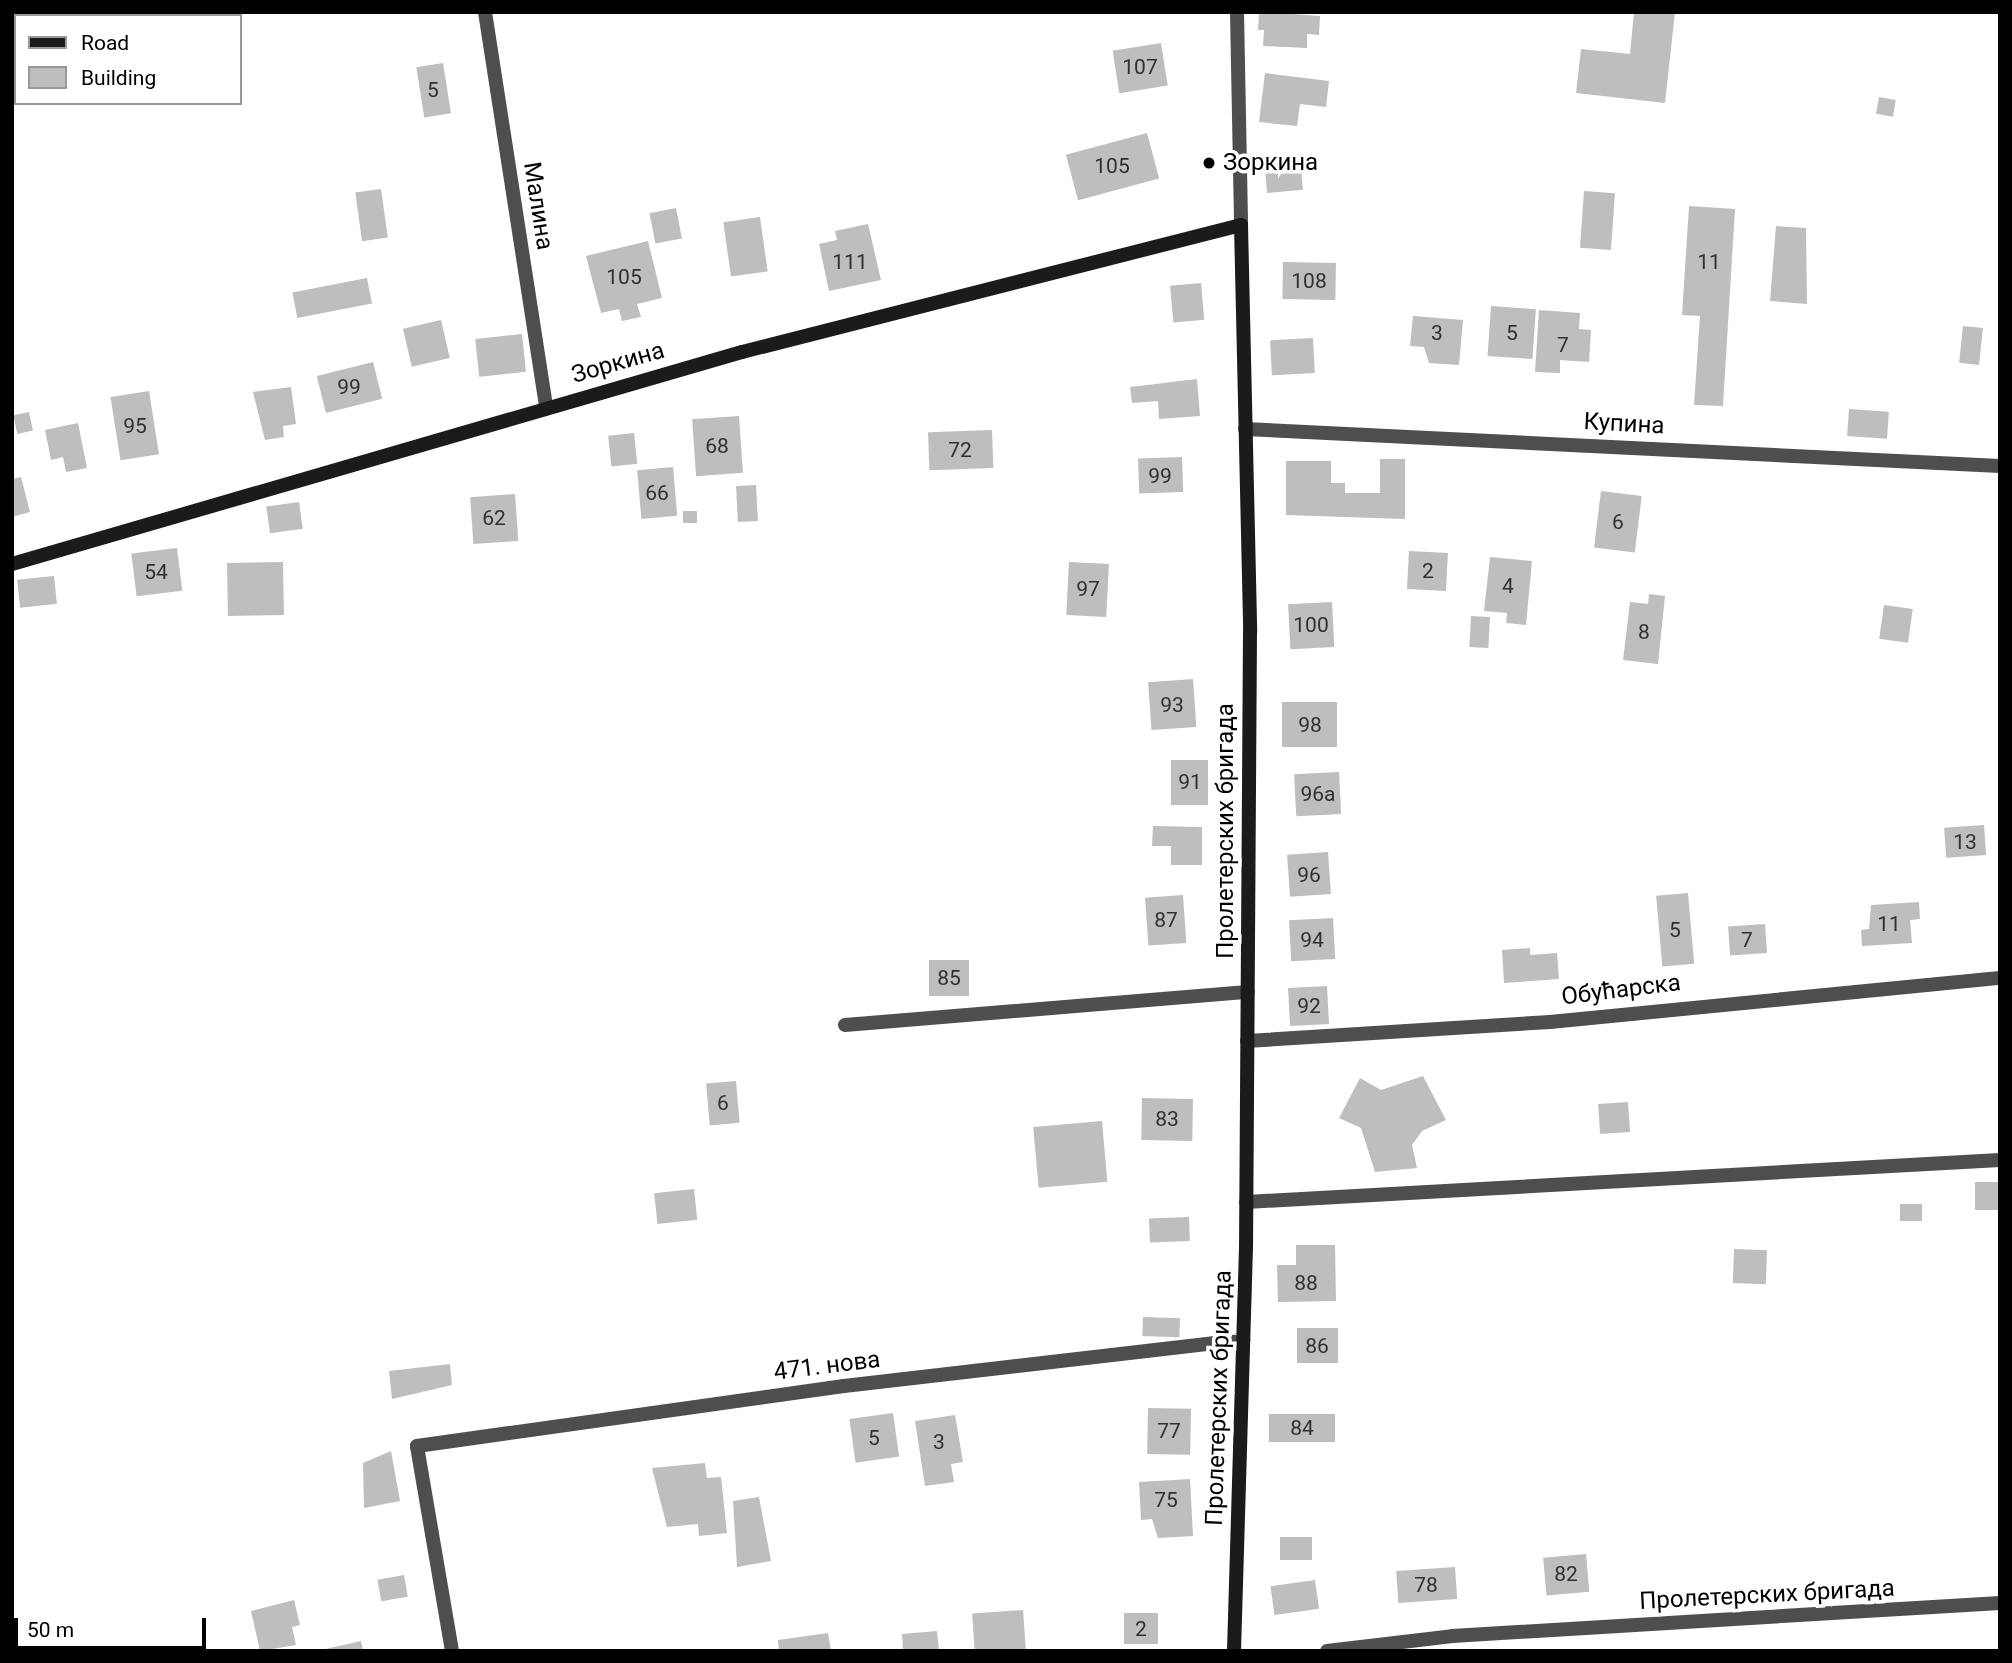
<!DOCTYPE html>
<meta charset="utf-8">
<style>
body{margin:0}
#map{position:relative;width:2012px;height:1663px;overflow:hidden;background:#fff;font-family:Roboto,sans-serif}
div>[style]{position:absolute}
.building>*{inset:0;background:#bebebe;transform-origin:0 0}
.street>*{height:14px;margin:-7px;padding:0 7px;transform-origin:7px;border-radius:7px;background:#4e4e4e}
.secondary>*{height:14px;margin:-7px;padding:0 7px;transform-origin:7px;border-radius:7px;background:#1b1b1b}
.dots>*{width:19px;height:19px;translate:-50% -50%;box-sizing:border-box;border:4px solid #fff;border-radius:50%}
span{translate:-50% -50%;white-space:nowrap;text-align:center;line-height:1.15;-webkit-text-stroke:7px #fff;paint-order:stroke}
.number-label{font-size:21px;color:#303030}
.number-label span{-webkit-text-stroke-width:0}
.poi-label{font-size:24px;color:#000}
.left{translate:0 -50%;text-align:left}
.street-label{font-size:24px;color:#000}
.frame{position:absolute;inset:0;border:14px solid #000;pointer-events:none}
.legend{position:absolute;left:14px;top:14px;width:228px;height:91px;box-sizing:border-box;background:#fff;border:2px solid #999;margin:0;padding:9px 12px;list-style:none;font-size:21px;color:#000}
.legend li{display:flex;align-items:center;gap:14px;height:35px}
.legend b{width:35px;border:2px solid #999}
.scale{position:absolute;left:14px;top:1618px;width:192px;height:32px;box-sizing:border-box;border:4px solid #000;border-top:0;padding-left:9px;font-size:21px;line-height:24px;white-space:nowrap;color:#000;-webkit-text-stroke:5px #fff;paint-order:stroke}
</style>
<div id="map">
<div class="building">
<div style="clip-path:polygon(1265px 12px,1320px 16px,1319px 35px,1307px 34px,1307px 48px,1263px 46px,1264px 30px,1258px 30px,1259px 14px)"></div>
<div style="clip-path:polygon(1634px 12px,1675px 12px,1665px 103px,1576px 93px,1581px 49px,1630px 54px)"></div>
<div style="left:1161px;top:43px;width:43px;height:49px;rotate:81deg"></div>
<div style="left:443px;top:63px;width:51px;height:27px;rotate:81deg"></div>
<div style="clip-path:polygon(1265px 73px,1329px 81px,1326px 107px,1300px 104px,1297px 126px,1259px 122px)"></div>
<div style="left:1879px;top:97px;width:17px;height:17px;rotate:10deg"></div>
<div style="left:1147px;top:133px;width:47px;height:84px;rotate:75deg"></div>
<div style="left:1300px;top:156px;width:34px;height:36px;rotate:85deg"></div>
<div style="left:381px;top:189px;width:49px;height:26px;rotate:82deg"></div>
<div style="left:1584px;top:191px;width:31px;height:57px;rotate:4deg"></div>
<div style="clip-path:polygon(1689px 206px,1735px 209px,1723px 406px,1694px 405px,1700px 316px,1682px 315px)"></div>
<div style="left:676px;top:208px;width:31px;height:27px;rotate:79deg"></div>
<div style="left:760px;top:217px;width:55px;height:37px;rotate:82deg"></div>
<div style="clip-path:polygon(868px 224px,881px 280px,829px 291px,819px 244px,837px 240px,835px 231px)"></div>
<div style="clip-path:polygon(1776px 226px,1806px 228px,1807px 304px,1770px 301px)"></div>
<div style="clip-path:polygon(648px 241px,662px 298px,637px 304px,641px 317px,622px 321px,619px 309px,601px 313px,586px 256px)"></div>
<div style="left:1283px;top:262px;width:53px;height:37px;rotate:1deg"></div>
<div style="left:367px;top:278px;width:26px;height:76px;rotate:79deg"></div>
<div style="left:1201px;top:283px;width:37px;height:31px;rotate:85deg"></div>
<div style="left:1491px;top:306px;width:45px;height:50px;rotate:4deg"></div>
<div style="clip-path:polygon(1539px 310px,1580px 313px,1579px 329px,1591px 330px,1589px 362px,1560px 360px,1560px 373px,1535px 372px)"></div>
<div style="clip-path:polygon(1413px 316px,1463px 320px,1459px 365px,1429px 363px,1424px 347px,1410px 346px)"></div>
<div style="left:441px;top:320px;width:39px;height:39px;rotate:77deg"></div>
<div style="left:1963px;top:326px;width:20px;height:37px;rotate:6deg"></div>
<div style="left:522px;top:334px;width:38px;height:47px;rotate:84deg"></div>
<div style="left:1313px;top:338px;width:35px;height:43px;rotate:87deg"></div>
<div style="left:373px;top:362px;width:38px;height:58px;rotate:76deg"></div>
<div style="clip-path:polygon(1197px 379px,1200px 416px,1159px 419px,1158px 401px,1132px 403px,1130px 387px)"></div>
<div style="clip-path:polygon(291px 387px,296px 424px,283px 426px,284px 437px,265px 440px,253px 392px)"></div>
<div style="left:149px;top:391px;width:64px;height:39px;rotate:81deg"></div>
<div style="left:1849px;top:409px;width:40px;height:27px;rotate:4deg"></div>
<div style="left:29px;top:412px;width:19px;height:16px;rotate:78deg"></div>
<div style="left:739px;top:416px;width:57px;height:47px;rotate:86deg"></div>
<div style="clip-path:polygon(78px 423px,87px 468px,66px 472px,63px 457px,51px 460px,45px 430px)"></div>
<div style="left:992px;top:430px;width:38px;height:64px;rotate:88deg"></div>
<div style="left:634px;top:433px;width:31px;height:26px;rotate:84deg"></div>
<div style="left:1182px;top:457px;width:35px;height:44px;rotate:88deg"></div>
<div style="clip-path:polygon(1380px 459px,1405px 459px,1405px 519px,1286px 515px,1286px 461px,1331px 461px,1331px 483px,1345px 483px,1345px 493px,1380px 493px)"></div>
<div style="left:673px;top:467px;width:49px;height:36px;rotate:85deg"></div>
<div style="clip-path:polygon(21px 477px,30px 512px,12px 517px,12px 479px)"></div>
<div style="left:756px;top:485px;width:36px;height:20px;rotate:87deg"></div>
<div style="left:1601px;top:491px;width:41px;height:57px;rotate:7deg"></div>
<div style="left:515px;top:494px;width:47px;height:45px;rotate:86deg"></div>
<div style="left:299px;top:502px;width:27px;height:33px;rotate:82deg"></div>
<div style="left:683px;top:511px;width:14px;height:12px"></div>
<div style="left:177px;top:548px;width:43px;height:46px;rotate:83deg"></div>
<div style="left:1409px;top:551px;width:39px;height:38px;rotate:3deg"></div>
<div style="clip-path:polygon(1490px 557px,1532px 561px,1526px 625px,1506px 623px,1507px 613px,1484px 611px)"></div>
<div style="left:283px;top:562px;width:53px;height:56px;rotate:89deg"></div>
<div style="left:1069px;top:562px;width:40px;height:53px;rotate:3deg"></div>
<div style="left:54px;top:576px;width:28px;height:37px;rotate:84deg"></div>
<div style="clip-path:polygon(1649px 594px,1665px 596px,1658px 664px,1623px 660px,1630px 602px,1648px 604px)"></div>
<div style="left:1332px;top:602px;width:45px;height:44px;rotate:87deg"></div>
<div style="left:1884px;top:605px;width:29px;height:34px;rotate:8deg"></div>
<div style="left:1471px;top:616px;width:19px;height:31px;rotate:3deg"></div>
<div style="left:1193px;top:679px;width:48px;height:45px;rotate:86deg"></div>
<div style="left:1282px;top:702px;width:55px;height:45px"></div>
<div style="left:1208px;top:760px;width:45px;height:37px;rotate:90deg"></div>
<div style="left:1339px;top:772px;width:42px;height:45px;rotate:87deg"></div>
<div style="left:1984px;top:825px;width:30px;height:40px;rotate:86deg"></div>
<div style="clip-path:polygon(1153px 826px,1202px 827px,1202px 865px,1171px 865px,1171px 846px,1152px 846px)"></div>
<div style="left:1328px;top:852px;width:42px;height:41px;rotate:86deg"></div>
<div style="left:1688px;top:893px;width:71px;height:32px;rotate:85deg"></div>
<div style="left:1183px;top:895px;width:48px;height:38px;rotate:86deg"></div>
<div style="clip-path:polygon(1919px 902px,1920px 919px,1910px 920px,1912px 943px,1862px 946px,1861px 930px,1869px 929px,1871px 905px)"></div>
<div style="left:1333px;top:918px;width:41px;height:44px;rotate:87deg"></div>
<div style="left:1765px;top:924px;width:29px;height:37px;rotate:86deg"></div>
<div style="clip-path:polygon(1530px 948px,1530px 955px,1557px 953px,1559px 979px,1504px 983px,1502px 950px)"></div>
<div style="left:929px;top:960px;width:40px;height:36px"></div>
<div style="left:1327px;top:986px;width:38px;height:39px;rotate:87deg"></div>
<div style="clip-path:polygon(1423px 1076px,1446px 1120px,1422px 1131px,1412px 1145px,1417px 1168px,1375px 1172px,1361px 1128px,1339px 1118px,1360px 1078px,1381px 1090px)"></div>
<div style="left:736px;top:1081px;width:42px;height:30px;rotate:85deg"></div>
<div style="left:1142px;top:1098px;width:51px;height:42px;rotate:1deg"></div>
<div style="left:1628px;top:1102px;width:30px;height:30px;rotate:86deg"></div>
<div style="left:1102px;top:1121px;width:61px;height:69px;rotate:85deg"></div>
<div style="left:1975px;top:1182px;width:24px;height:28px"></div>
<div style="left:694px;top:1189px;width:31px;height:40px;rotate:84deg"></div>
<div style="left:1900px;top:1204px;width:22px;height:17px"></div>
<div style="left:1189px;top:1217px;width:24px;height:40px;rotate:88deg"></div>
<div style="clip-path:polygon(1296px 1245px,1335px 1245px,1336px 1301px,1278px 1302px,1277px 1265px,1296px 1265px)"></div>
<div style="left:1734px;top:1249px;width:33px;height:34px;rotate:2deg"></div>
<div style="left:1143px;top:1317px;width:37px;height:19px;rotate:2deg"></div>
<div style="left:1297px;top:1328px;width:41px;height:35px"></div>
<div style="clip-path:polygon(450px 1364px,452px 1385px,392px 1399px,389px 1371px)"></div>
<div style="left:1148px;top:1408px;width:43px;height:46px;rotate:1deg"></div>
<div style="left:893px;top:1413px;width:44px;height:44px;rotate:82deg"></div>
<div style="left:1269px;top:1414px;width:66px;height:28px"></div>
<div style="clip-path:polygon(955px 1415px,963px 1462px,951px 1464px,954px 1482px,925px 1486px,915px 1421px)"></div>
<div style="clip-path:polygon(391px 1451px,400px 1501px,364px 1508px,363px 1463px)"></div>
<div style="clip-path:polygon(705px 1463px,707px 1478px,721px 1477px,727px 1533px,699px 1536px,698px 1524px,667px 1527px,652px 1468px)"></div>
<div style="clip-path:polygon(1190px 1479px,1193px 1536px,1158px 1538px,1152px 1519px,1141px 1520px,1139px 1482px)"></div>
<div style="clip-path:polygon(759px 1497px,771px 1561px,737px 1567px,733px 1501px)"></div>
<div style="left:1280px;top:1537px;width:32px;height:23px"></div>
<div style="left:1586px;top:1554px;width:38px;height:43px;rotate:85deg"></div>
<div style="left:1455px;top:1567px;width:32px;height:59px;rotate:86deg"></div>
<div style="left:404px;top:1575px;width:22px;height:27px;rotate:80deg"></div>
<div style="left:1315px;top:1580px;width:29px;height:45px;rotate:82deg"></div>
<div style="clip-path:polygon(294px 1600px,300px 1625px,292px 1627px,296px 1645px,260px 1651px,251px 1611px)"></div>
<div style="left:1023px;top:1610px;width:41px;height:51px;rotate:86deg"></div>
<div style="left:1124px;top:1613px;width:34px;height:31px"></div>
<div style="clip-path:polygon(937px 1631px,939px 1651px,903px 1651px,902px 1634px)"></div>
<div style="clip-path:polygon(828px 1633px,831px 1651px,779px 1651px,778px 1640px)"></div>
<div style="clip-path:polygon(361px 1641px,363px 1651px,321px 1651px,321px 1650px)"></div>
</div>
<div class="street">
<div style="left:485px;top:12px;width:400px;rotate:81.2deg"></div>
<div style="left:1237px;top:12px;width:213px;rotate:88.9deg"></div>
<div style="left:1245px;top:429px;width:756px;rotate:2.81deg"></div>
<div style="left:845px;top:1025px;width:404px;rotate:-4.7deg"></div>
<div style="left:1247px;top:1041px;width:304px;rotate:-3.6deg"></div>
<div style="left:1550px;top:1022px;width:452px;rotate:-5.6deg"></div>
<div style="left:1246px;top:1202px;width:755px;rotate:-3.19deg"></div>
<div style="left:452px;top:1651px;width:208px;rotate:-99.7deg"></div>
<div style="left:417px;top:1446px;width:431px;rotate:-8deg"></div>
<div style="left:844px;top:1386px;width:402px;rotate:-6.6deg"></div>
<div style="left:1327px;top:1651px;width:126px;rotate:-6.8deg"></div>
<div style="left:1452px;top:1636px;width:549px;rotate:-3.45deg"></div>
</div>
<div class="secondary">
<div style="left:12px;top:564px;width:760px;rotate:-16.19deg"></div>
<div style="left:742px;top:352px;width:515px;rotate:-14.28deg"></div>
<div style="left:1241px;top:225px;width:407px;rotate:88.7deg"></div>
<div style="left:1250px;top:632px;width:615px;rotate:90.37deg"></div>
<div style="left:1246px;top:1247px;width:404px;rotate:91.7deg"></div>
</div>
<div class="dots">
<div style="left:1209px;top:163px;background:#000"></div>
</div>
<div class="number-label">
<span style="left:1140px;top:67px">107</span>
<span style="left:433px;top:90px">5</span>
<span style="left:1112px;top:166px">105</span>
<span style="left:850px;top:262px">111</span>
<span style="left:1709px;top:262px">11</span>
<span style="left:624px;top:277px">105</span>
<span style="left:1309px;top:281px">108</span>
<span style="left:1437px;top:333px">3</span>
<span style="left:1512px;top:333px">5</span>
<span style="left:1563px;top:345px">7</span>
<span style="left:349px;top:387px">99</span>
<span style="left:135px;top:426px">95</span>
<span style="left:717px;top:446px">68</span>
<span style="left:960px;top:450px">72</span>
<span style="left:1160px;top:476px">99</span>
<span style="left:657px;top:493px">66</span>
<span style="left:494px;top:518px">62</span>
<span style="left:1618px;top:522px">6</span>
<span style="left:1428px;top:571px">2</span>
<span style="left:156px;top:572px">54</span>
<span style="left:1508px;top:586px">4</span>
<span style="left:1088px;top:589px">97</span>
<span style="left:1311px;top:625px">100</span>
<span style="left:1644px;top:632px">8</span>
<span style="left:1172px;top:705px">93</span>
<span style="left:1310px;top:725px">98</span>
<span style="left:1190px;top:782px">91</span>
<span style="left:1318px;top:794px">96a</span>
<span style="left:1965px;top:842px">13</span>
<span style="left:1309px;top:875px">96</span>
<span style="left:1166px;top:920px">87</span>
<span style="left:1889px;top:924px">11</span>
<span style="left:1675px;top:930px">5</span>
<span style="left:1312px;top:940px">94</span>
<span style="left:1747px;top:940px">7</span>
<span style="left:949px;top:978px">85</span>
<span style="left:1309px;top:1006px">92</span>
<span style="left:723px;top:1103px">6</span>
<span style="left:1167px;top:1119px">83</span>
<span style="left:1306px;top:1283px">88</span>
<span style="left:1317px;top:1346px">86</span>
<span style="left:1302px;top:1428px">84</span>
<span style="left:1169px;top:1431px">77</span>
<span style="left:874px;top:1438px">5</span>
<span style="left:939px;top:1442px">3</span>
<span style="left:1166px;top:1500px">75</span>
<span style="left:1566px;top:1574px">82</span>
<span style="left:1426px;top:1585px">78</span>
<span style="left:1141px;top:1629px">2</span>
</div>
<div class="poi-label">
<span class="left" style="left:1223px;top:163px">Зоркина</span>
</div>
<div class="street-label">
<span style="left:538px;top:206px;rotate:81deg">Малина</span>
<span style="left:618px;top:363px;rotate:-16deg">Зоркина</span>
<span style="left:1624px;top:424px;rotate:3deg">Купина</span>
<span style="left:1226px;top:831px;rotate:-90deg">Пролетерских бригада</span>
<span style="left:1621px;top:990px;rotate:-7deg">Обућарска</span>
<span style="left:827px;top:1366px;rotate:-7deg">471. нова</span>
<span style="left:1219px;top:1398px;rotate:-88deg">Пролетерских бригада</span>
<span style="left:1767px;top:1595px;rotate:-3deg">Пролетерских бригада</span>
</div>
<div class="frame"></div>
<ul class="legend">
<li><b style="height:9px;background:#1b1b1b"></b>Road</li>
<li><b style="height:19px;background:#bebebe"></b>Building</li>
</ul>
<div class="scale">50 m</div>
</div>
